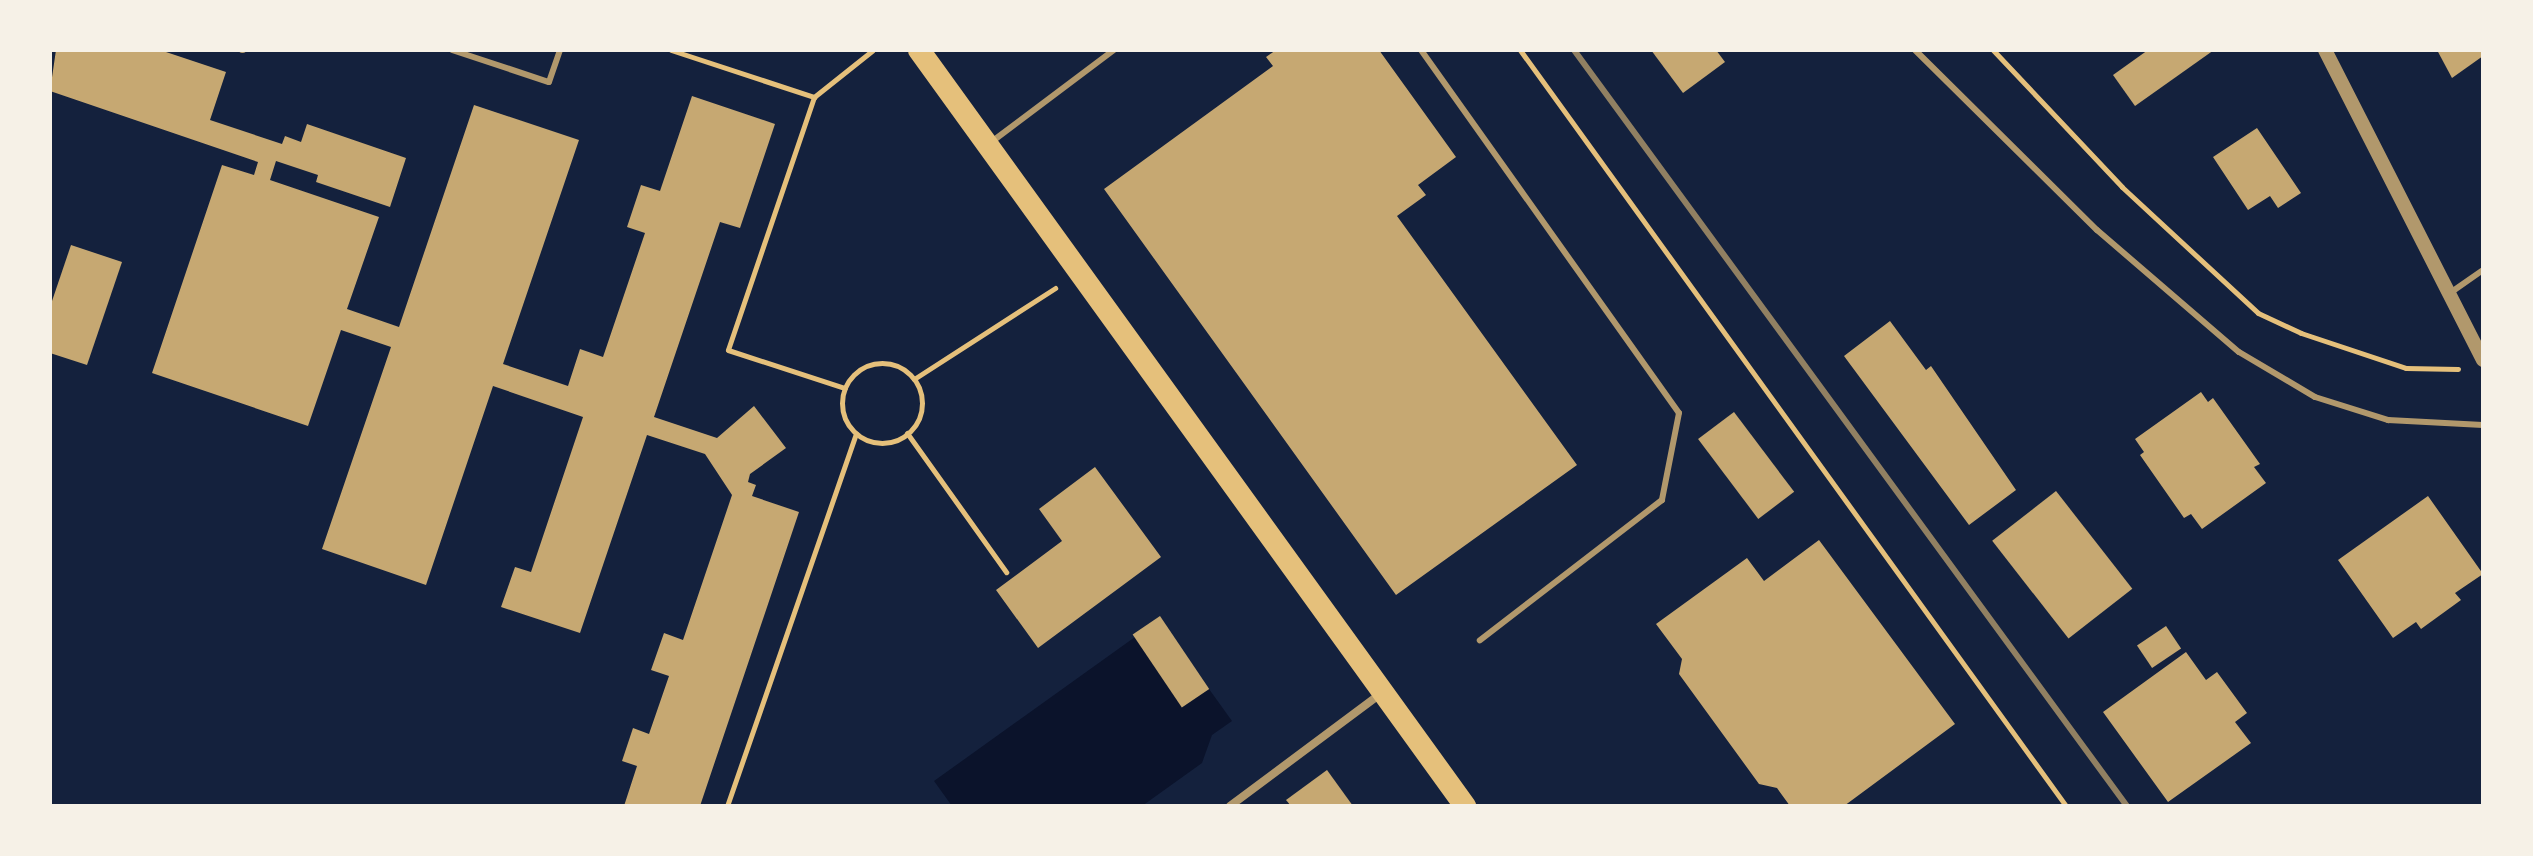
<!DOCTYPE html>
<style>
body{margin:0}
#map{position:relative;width:2533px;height:856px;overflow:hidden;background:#14213d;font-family:"Alegreya Sans",sans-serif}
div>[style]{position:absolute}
.water>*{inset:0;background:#0b132b}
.building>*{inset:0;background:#c6a872;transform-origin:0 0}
.path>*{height:5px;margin:-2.5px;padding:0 2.5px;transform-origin:2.5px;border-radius:2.5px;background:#e5c07b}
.path>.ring{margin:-2.5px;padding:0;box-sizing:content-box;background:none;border:5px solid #e5c07b;border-radius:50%}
.service>*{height:6px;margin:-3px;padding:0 3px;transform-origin:3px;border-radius:3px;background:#b1986c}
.minor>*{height:8px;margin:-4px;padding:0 4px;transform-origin:4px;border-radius:4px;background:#b1986c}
.tertiary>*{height:14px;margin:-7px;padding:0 7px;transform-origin:7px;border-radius:7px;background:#b1986c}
.trunk>*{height:22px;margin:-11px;padding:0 11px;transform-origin:11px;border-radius:11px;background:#e5c07b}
.rail>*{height:6px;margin:-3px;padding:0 3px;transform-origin:3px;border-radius:3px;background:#918062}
span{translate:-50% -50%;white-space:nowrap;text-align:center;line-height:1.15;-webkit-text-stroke:8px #f6f1e7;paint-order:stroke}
.frame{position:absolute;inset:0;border:52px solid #f6f1e7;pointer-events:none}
</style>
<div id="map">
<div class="water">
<div style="clip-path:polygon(1135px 637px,1183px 706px,1209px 689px,1232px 721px,1212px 735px,1202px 763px,1142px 806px,952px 806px,934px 781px)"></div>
</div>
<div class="building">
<div style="clip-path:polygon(56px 50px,160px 50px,226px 72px,210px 120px,282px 144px,285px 136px,301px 142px,307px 124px,406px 158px,390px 207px,316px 182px,318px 175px,276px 161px,270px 180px,379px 217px,347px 309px,399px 327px,474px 105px,579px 140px,503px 364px,568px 386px,580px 349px,603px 357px,645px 233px,627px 227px,641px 185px,660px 191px,692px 96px,775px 124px,740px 228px,720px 222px,654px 417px,717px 438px,754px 406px,786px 448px,750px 474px,748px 482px,756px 485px,752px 496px,799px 512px,700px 806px,624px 806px,637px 766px,622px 761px,633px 728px,649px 734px,669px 676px,651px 670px,664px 633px,683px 640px,732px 495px,705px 454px,647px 435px,580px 633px,501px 607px,515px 567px,531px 572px,583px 417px,493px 386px,426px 585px,322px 549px,391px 347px,341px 330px,308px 426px,152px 373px,222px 165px,254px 175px,258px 162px,50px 91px)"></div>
<div style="clip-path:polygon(1276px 50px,1379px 50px,1456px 157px,1418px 185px,1426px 195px,1397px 216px,1577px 465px,1396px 595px,1104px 189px,1273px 66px,1266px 57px)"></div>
<div style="clip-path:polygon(1651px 50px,1716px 50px,1725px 62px,1683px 93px)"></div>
<div style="clip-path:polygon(2148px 50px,2214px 50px,2135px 106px,2113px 75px)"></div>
<div style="clip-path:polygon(2437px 50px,2483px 50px,2483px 56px,2452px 78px)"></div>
<div style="clip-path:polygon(2257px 128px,2301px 193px,2278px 208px,2270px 196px,2248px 210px,2213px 157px)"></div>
<div style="clip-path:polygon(71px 245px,122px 262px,87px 365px,50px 353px,50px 307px)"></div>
<div style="clip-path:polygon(1890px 321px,1926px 370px,1931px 366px,2016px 490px,1969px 525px,1844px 356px)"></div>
<div style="clip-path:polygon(2201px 392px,2208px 402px,2213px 398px,2260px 464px,2254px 467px,2266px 483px,2202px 529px,2191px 514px,2184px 518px,2140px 455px,2144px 452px,2135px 439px)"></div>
<div style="left:1734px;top:412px;width:100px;height:45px;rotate:53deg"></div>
<div style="clip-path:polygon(1095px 467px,1161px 557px,1038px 648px,996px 590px,1062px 541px,1039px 509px)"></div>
<div style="left:2056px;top:491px;width:124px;height:81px;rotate:52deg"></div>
<div style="clip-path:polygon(2428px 496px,2483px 574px,2455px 593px,2461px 600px,2421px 629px,2416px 622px,2393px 638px,2338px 560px)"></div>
<div style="clip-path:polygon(1819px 540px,1955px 724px,1844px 806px,1790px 806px,1777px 788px,1759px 784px,1679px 674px,1682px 659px,1656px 624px,1747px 558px,1764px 581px)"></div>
<div style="left:1160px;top:616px;width:88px;height:33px;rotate:56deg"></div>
<div style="left:2166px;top:626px;width:27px;height:35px;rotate:56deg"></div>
<div style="clip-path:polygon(2186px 652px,2206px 680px,2217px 672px,2247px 713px,2235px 722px,2251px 743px,2168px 802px,2103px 712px)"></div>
<div style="clip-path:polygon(1327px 770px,1353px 806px,1291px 806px,1286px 800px)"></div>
</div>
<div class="path">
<div style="left:671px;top:50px;width:151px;rotate:18.2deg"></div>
<div style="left:814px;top:97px;width:267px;rotate:108.8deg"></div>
<div style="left:728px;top:350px;width:123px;rotate:18deg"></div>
<div style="left:1520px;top:50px;width:933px;rotate:54.16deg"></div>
<div style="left:1993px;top:50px;width:188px;rotate:46.7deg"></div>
<div style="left:2122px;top:187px;width:185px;rotate:42.8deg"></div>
<div style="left:2258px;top:313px;width:47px;rotate:24.9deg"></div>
<div style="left:2301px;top:333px;width:111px;rotate:18.4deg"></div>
<div style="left:2406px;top:368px;width:52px;rotate:1.1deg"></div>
<div style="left:814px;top:97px;width:75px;rotate:-38.5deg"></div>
<div class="ring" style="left:842px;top:363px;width:75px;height:75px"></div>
<div style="left:914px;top:379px;width:168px;rotate:-32.8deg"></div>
<div style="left:907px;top:433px;width:171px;rotate:54.5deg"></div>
<div style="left:727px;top:806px;width:394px;rotate:-70.9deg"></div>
</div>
<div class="service">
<div style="left:242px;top:50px;width:1px"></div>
<div style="left:452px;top:50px;width:102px;rotate:18.3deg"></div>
<div style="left:549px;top:82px;width:34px;rotate:-71deg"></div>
<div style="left:1421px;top:50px;width:445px;rotate:54.6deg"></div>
<div style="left:1679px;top:413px;width:89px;rotate:101.1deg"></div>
<div style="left:1662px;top:500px;width:230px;rotate:142.4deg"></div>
<div style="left:1915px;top:50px;width:256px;rotate:44.7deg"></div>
<div style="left:2097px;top:230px;width:187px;rotate:40.7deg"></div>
<div style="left:2239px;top:352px;width:88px;rotate:30.6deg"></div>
<div style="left:2315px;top:397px;width:77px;rotate:17.5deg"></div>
<div style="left:2388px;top:420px;width:95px;rotate:3deg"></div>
<div style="left:990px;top:143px;width:155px;rotate:-36.9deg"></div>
<div style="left:2450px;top:293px;width:40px;rotate:-34.9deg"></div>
</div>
<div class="minor">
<div style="left:1230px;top:806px;width:187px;rotate:-36.7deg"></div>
</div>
<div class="tertiary">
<div style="left:2325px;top:50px;width:348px;rotate:63deg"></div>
</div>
<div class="trunk">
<div style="left:919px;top:50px;width:933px;rotate:54.16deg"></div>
</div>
<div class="rail">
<div style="left:1574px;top:50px;width:937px;rotate:53.82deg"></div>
</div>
<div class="frame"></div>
</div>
